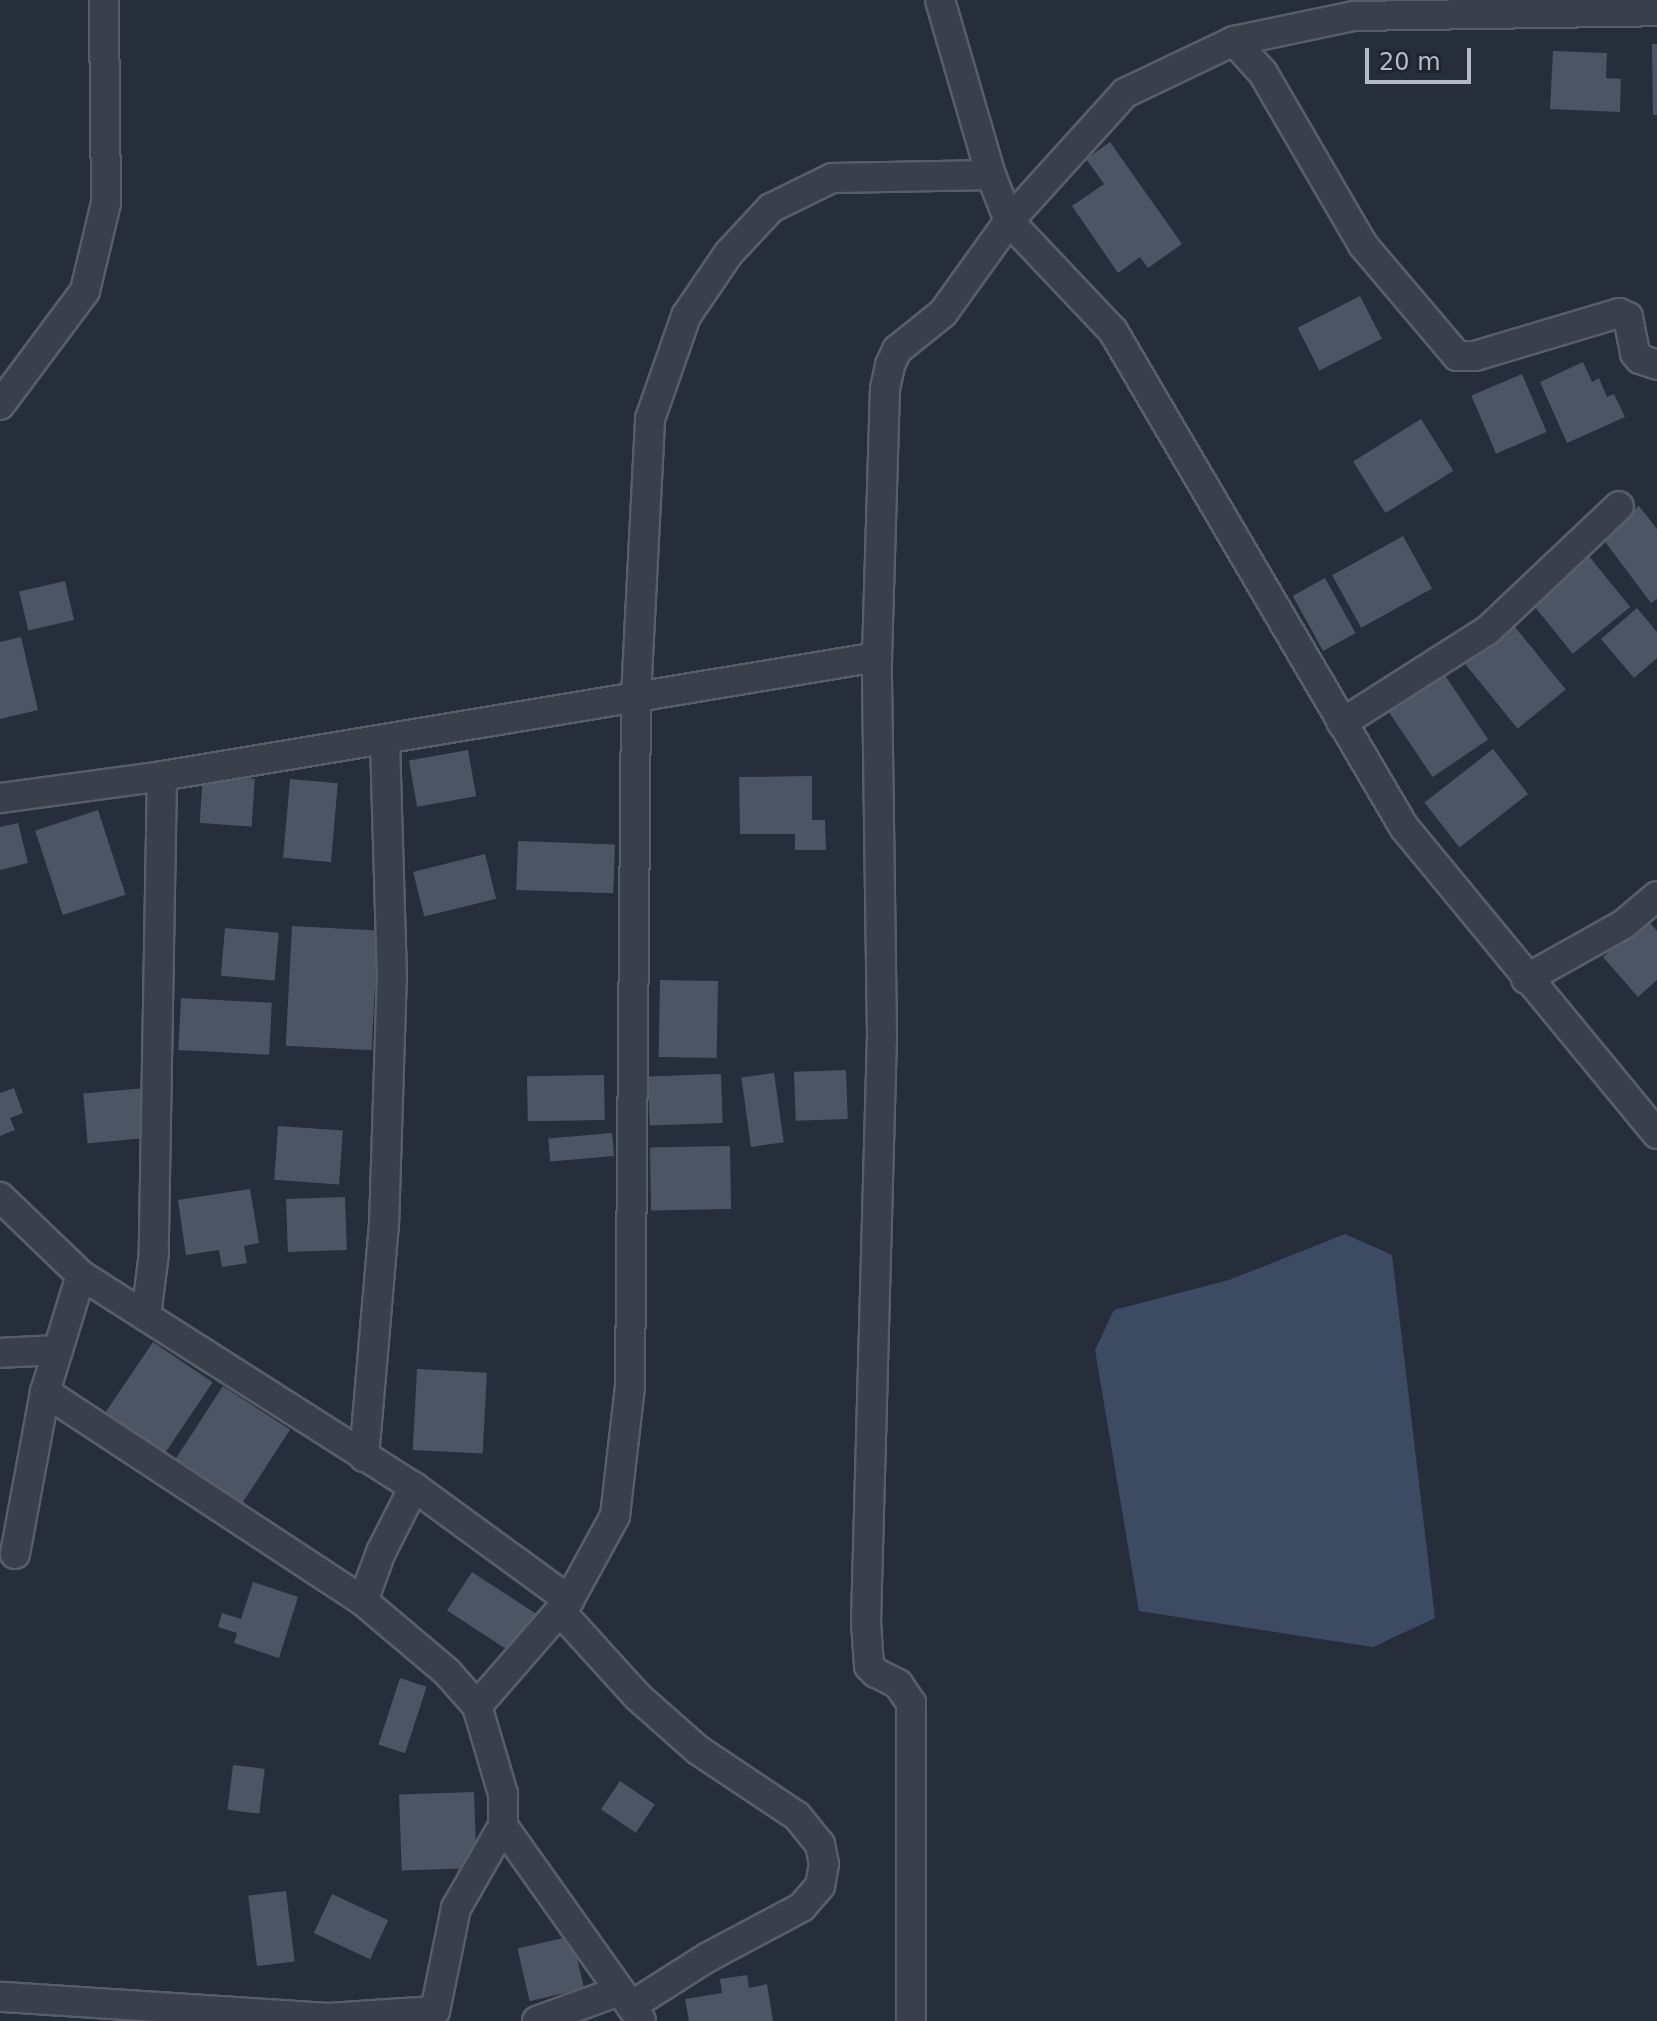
<!DOCTYPE html>
<style>
body{margin:0}
#map{position:relative;width:1657px;height:2021px;overflow:hidden;background:#262e3b;font-family:"DejaVu Sans",sans-serif}
div>[style]{position:absolute}
.water>*{inset:0;background:#3d4b62}
.building>*{inset:0;background:#4c5563;transform-origin:0 0}
.roads{filter:drop-shadow(2px 0 #585e69) drop-shadow(-2px 0 #585e69) drop-shadow(0 2px #585e69) drop-shadow(0 -2px #585e69)}
.street>*{height:28px;margin:-14px;padding:0 14px;transform-origin:14px;border-radius:14px;background:#39404b}
span{translate:-50% -50%;white-space:nowrap;text-align:center;line-height:1.15;-webkit-text-stroke:8px #1f2530;paint-order:stroke}
.scale{position:absolute;left:1365px;top:48px;width:106px;height:36px;box-sizing:border-box;border:4px solid #b5bbc6;border-top:0;padding-left:10px;font-size:24px;line-height:28px;white-space:nowrap;color:#b5bbc6;-webkit-text-stroke:6px #1f2530;paint-order:stroke}
</style>
<div id="map">
<div class="water">
<div style="clip-path:polygon(1345px 1234px,1392px 1255px,1435px 1618px,1373px 1647px,1139px 1611px,1095px 1350px,1114px 1310px,1229px 1280px)"></div>
</div>
<div class="building">
<div style="clip-path:polygon(1652px 44px,1657px 44px,1657px 115px,1653px 115px)"></div>
<div style="clip-path:polygon(1553px 51px,1607px 53px,1606px 78px,1621px 79px,1620px 112px,1550px 109px)"></div>
<div style="clip-path:polygon(1110px 142px,1182px 244px,1148px 268px,1140px 257px,1118px 273px,1072px 206px,1104px 184px,1086px 159px)"></div>
<div style="left:1360px;top:296px;width:48px;height:70px;rotate:63deg"></div>
<div style="clip-path:polygon(1583px 362px,1592px 382px,1599px 378px,1607px 397px,1614px 394px,1625px 417px,1567px 443px,1540px 382px)"></div>
<div style="left:1522px;top:374px;width:63px;height:55px;rotate:67deg"></div>
<div style="left:1421px;top:419px;width:61px;height:80px;rotate:58deg"></div>
<div style="clip-path:polygon(1639px 506px,1657px 529px,1657px 599px,1651px 603px,1600px 535px)"></div>
<div style="left:1403px;top:536px;width:60px;height:81px;rotate:61deg"></div>
<div style="left:1588px;top:555px;width:67px;height:74px;rotate:51deg"></div>
<div style="left:1325px;top:578px;width:63px;height:37px;rotate:61deg"></div>
<div style="left:65px;top:581px;width:40px;height:47px;rotate:77deg"></div>
<div style="clip-path:polygon(1637px 608px,1657px 632px,1657px 658px,1634px 678px,1601px 639px)"></div>
<div style="left:1511px;top:622px;width:87px;height:62px;rotate:51deg"></div>
<div style="clip-path:polygon(21px 637px,38px 710px,0 719px,0 642px)"></div>
<div style="left:1444px;top:674px;width:79px;height:67px;rotate:56deg"></div>
<div style="left:1493px;top:749px;width:57px;height:87px;rotate:52deg"></div>
<div style="left:468px;top:750px;width:47px;height:60px;rotate:80deg"></div>
<div style="left:203px;top:775px;width:52px;height:48px;rotate:4deg"></div>
<div style="clip-path:polygon(812px 776px,812px 820px,825px 820px,826px 850px,795px 850px,795px 834px,740px 834px,739px 777px)"></div>
<div style="left:290px;top:779px;width:48px;height:79px;rotate:5deg"></div>
<div style="left:98px;top:810px;width:89px;height:66px;rotate:72deg"></div>
<div style="clip-path:polygon(18px 823px,28px 863px,0 870px,0 827px)"></div>
<div style="left:518px;top:841px;width:97px;height:49px;rotate:2deg"></div>
<div style="left:485px;top:854px;width:46px;height:74px;rotate:76deg"></div>
<div style="clip-path:polygon(1646px 918px,1657px 931px,1657px 980px,1638px 997px,1603px 957px)"></div>
<div style="left:292px;top:926px;width:86px;height:120px;rotate:3deg"></div>
<div style="left:225px;top:928px;width:54px;height:48px;rotate:5deg"></div>
<div style="left:660px;top:980px;width:58px;height:77px;rotate:1deg"></div>
<div style="left:181px;top:998px;width:91px;height:52px;rotate:3deg"></div>
<div style="left:846px;top:1070px;width:49px;height:52px;rotate:88deg"></div>
<div style="left:774px;top:1073px;width:70px;height:33px;rotate:82deg"></div>
<div style="left:721px;top:1074px;width:49px;height:73px;rotate:88deg"></div>
<div style="left:604px;top:1075px;width:45px;height:77px;rotate:89deg"></div>
<div style="clip-path:polygon(14px 1088px,23px 1113px,10px 1118px,15px 1130px,0 1136px,0 1093px)"></div>
<div style="left:146px;top:1088px;width:50px;height:63px;rotate:85deg"></div>
<div style="left:278px;top:1126px;width:65px;height:54px;rotate:4deg"></div>
<div style="left:612px;top:1133px;width:23px;height:64px;rotate:85deg"></div>
<div style="left:730px;top:1146px;width:63px;height:80px;rotate:89deg"></div>
<div style="clip-path:polygon(250px 1189px,259px 1243px,244px 1246px,247px 1263px,222px 1267px,219px 1250px,186px 1255px,178px 1200px)"></div>
<div style="left:345px;top:1197px;width:53px;height:59px;rotate:88deg"></div>
<div style="left:153px;top:1342px;width:72px;height:90px;rotate:34deg"></div>
<div style="left:417px;top:1369px;width:70px;height:81px;rotate:3deg"></div>
<div style="left:223px;top:1386px;width:80px;height:93px;rotate:33deg"></div>
<div style="left:472px;top:1572px;width:76px;height:46px;rotate:33deg"></div>
<div style="clip-path:polygon(253px 1582px,298px 1597px,279px 1658px,234px 1643px,237px 1633px,218px 1627px,222px 1613px,241px 1619px)"></div>
<div style="left:400px;top:1678px;width:28px;height:70px;rotate:18deg"></div>
<div style="left:233px;top:1765px;width:32px;height:45px;rotate:7deg"></div>
<div style="left:620px;top:1781px;width:42px;height:34px;rotate:34deg"></div>
<div style="left:474px;top:1792px;width:76px;height:75px;rotate:88deg"></div>
<div style="left:286px;top:1891px;width:71px;height:38px;rotate:83deg"></div>
<div style="left:332px;top:1894px;width:62px;height:43px;rotate:25deg"></div>
<div style="left:572px;top:1936px;width:54px;height:56px;rotate:77deg"></div>
<div style="clip-path:polygon(747px 1975px,749px 1988px,767px 1984px,773px 2021px,689px 2021px,685px 1999px,722px 1993px,720px 1979px)"></div>
</div>
<div class="roads">
<div class="street">
<div style="left:940px;top:0;width:182px;rotate:73.8deg"></div>
<div style="left:991px;top:175px;width:49px;rotate:68.6deg"></div>
<div style="left:1009px;top:221px;width:151px;rotate:46.6deg"></div>
<div style="left:1113px;top:331px;width:575px;rotate:59.6deg"></div>
<div style="left:1404px;top:827px;width:398px;rotate:50.5deg"></div>
<div style="left:1234px;top:41px;width:43px;rotate:47.8deg"></div>
<div style="left:1263px;top:73px;width:199px;rotate:59.8deg"></div>
<div style="left:1363px;top:245px;width:145px;rotate:49.7deg"></div>
<div style="left:1457px;top:356px;width:18px"></div>
<div style="left:1475px;top:356px;width:150px;rotate:-16.6deg"></div>
<div style="left:1619px;top:313px;width:10px;rotate:24deg"></div>
<div style="left:1628px;top:317px;width:37px;rotate:79deg"></div>
<div style="left:1635px;top:353px;width:8px;rotate:50deg"></div>
<div style="left:1640px;top:359px;width:18px;rotate:19deg"></div>
<div style="left:0;top:405px;width:142px;rotate:-53.3deg"></div>
<div style="left:85px;top:291px;width:90px;rotate:-76.6deg"></div>
<div style="left:106px;top:203px;width:203px;rotate:-90.6deg"></div>
<div style="left:1342px;top:723px;width:173px;rotate:-32.5deg"></div>
<div style="left:1488px;top:630px;width:180px;rotate:-43.4deg"></div>
<div style="left:162px;top:776px;width:725px;rotate:-9.45deg"></div>
<div style="left:0;top:798px;width:163px;rotate:-7.7deg"></div>
<div style="left:162px;top:776px;width:477px;rotate:91deg"></div>
<div style="left:154px;top:1253px;width:64px;rotate:97.2deg"></div>
<div style="left:1526px;top:979px;width:112px;rotate:-29.3deg"></div>
<div style="left:1624px;top:924px;width:43px;rotate:-40.3deg"></div>
<div style="left:0;top:1197px;width:112px;rotate:43.9deg"></div>
<div style="left:81px;top:1275px;width:395px;rotate:32.5deg"></div>
<div style="left:414px;top:1487px;width:73px;rotate:116.9deg"></div>
<div style="left:381px;top:1552px;width:52px;rotate:110.2deg"></div>
<div style="left:363px;top:1601px;width:110px;rotate:40.2deg"></div>
<div style="left:447px;top:1672px;width:45px;rotate:48.6deg"></div>
<div style="left:477px;top:1706px;width:92px;rotate:73.5deg"></div>
<div style="left:503px;top:1794px;width:32px;rotate:90deg"></div>
<div style="left:503px;top:1826px;width:95px;rotate:119.8deg"></div>
<div style="left:456px;top:1908px;width:105px;rotate:101.5deg"></div>
<div style="left:435px;top:2011px;width:107px;rotate:176.3deg"></div>
<div style="left:328px;top:2018px;width:329px;rotate:-176.3deg"></div>
<div style="left:0;top:1353px;width:58px;rotate:-3deg"></div>
<div style="left:45px;top:1392px;width:381px;rotate:33.3deg"></div>
<div style="left:364px;top:1457px;width:232px;rotate:-85.1deg"></div>
<div style="left:384px;top:1226px;width:248px;rotate:-88.2deg"></div>
<div style="left:392px;top:978px;width:239px;rotate:-91.7deg"></div>
<div style="left:414px;top:1487px;width:192px;rotate:36.1deg"></div>
<div style="left:15px;top:1554px;width:165px;rotate:-79.5deg"></div>
<div style="left:45px;top:1392px;width:122px;rotate:-72.9deg"></div>
<div style="left:560px;top:1611px;width:115px;rotate:47.8deg"></div>
<div style="left:637px;top:1696px;width:81px;rotate:41.5deg"></div>
<div style="left:698px;top:1750px;width:119px;rotate:33.7deg"></div>
<div style="left:797px;top:1816px;width:36px;rotate:51deg"></div>
<div style="left:820px;top:1844px;width:20px;rotate:79deg"></div>
<div style="left:824px;top:1864px;width:22px;rotate:100deg"></div>
<div style="left:820px;top:1886px;width:28px;rotate:131deg"></div>
<div style="left:802px;top:1907px;width:106px;rotate:152deg"></div>
<div style="left:708px;top:1957px;width:91px;rotate:147.5deg"></div>
<div style="left:477px;top:1706px;width:140px;rotate:-49deg"></div>
<div style="left:569px;top:1600px;width:96px;rotate:-61.3deg"></div>
<div style="left:615px;top:1516px;width:131px;rotate:-83.4deg"></div>
<div style="left:630px;top:1386px;width:689px;rotate:-89.5deg"></div>
<div style="left:636px;top:697px;width:278px;rotate:-87.1deg"></div>
<div style="left:650px;top:419px;width:109px;rotate:-70.7deg"></div>
<div style="left:686px;top:316px;width:76px;rotate:-55.7deg"></div>
<div style="left:729px;top:253px;width:62px;rotate:-47deg"></div>
<div style="left:771px;top:208px;width:68px;rotate:-26.2deg"></div>
<div style="left:832px;top:178px;width:159px;rotate:-1.1deg"></div>
<div style="left:503px;top:1826px;width:238px;rotate:54.6deg"></div>
<div style="left:537px;top:2021px;width:87px;rotate:-20.1deg"></div>
<div style="left:911px;top:2021px;width:318px;rotate:-90deg"></div>
<div style="left:911px;top:1703px;width:23px;rotate:-124deg"></div>
<div style="left:898px;top:1684px;width:25px;rotate:-153deg"></div>
<div style="left:876px;top:1673px;width:10px;rotate:-135deg"></div>
<div style="left:869px;top:1666px;width:44px;rotate:-93.9deg"></div>
<div style="left:866px;top:1622px;width:586px;rotate:-88.44deg"></div>
<div style="left:882px;top:1036px;width:379px;rotate:-90.8deg"></div>
<div style="left:877px;top:657px;width:268px;rotate:-88.3deg"></div>
<div style="left:885px;top:389px;width:25px;rotate:-78deg"></div>
<div style="left:890px;top:365px;width:17px;rotate:-65deg"></div>
<div style="left:897px;top:350px;width:59px;rotate:-38.8deg"></div>
<div style="left:943px;top:313px;width:113px;rotate:-54.3deg"></div>
<div style="left:1009px;top:221px;width:173px;rotate:-47.8deg"></div>
<div style="left:1125px;top:93px;width:121px;rotate:-25.5deg"></div>
<div style="left:1234px;top:41px;width:123px;rotate:-11.8deg"></div>
<div style="left:1354px;top:16px;width:303px;rotate:-0.9deg"></div>
</div>
</div>
<div class="scale">20 m</div>
</div>
